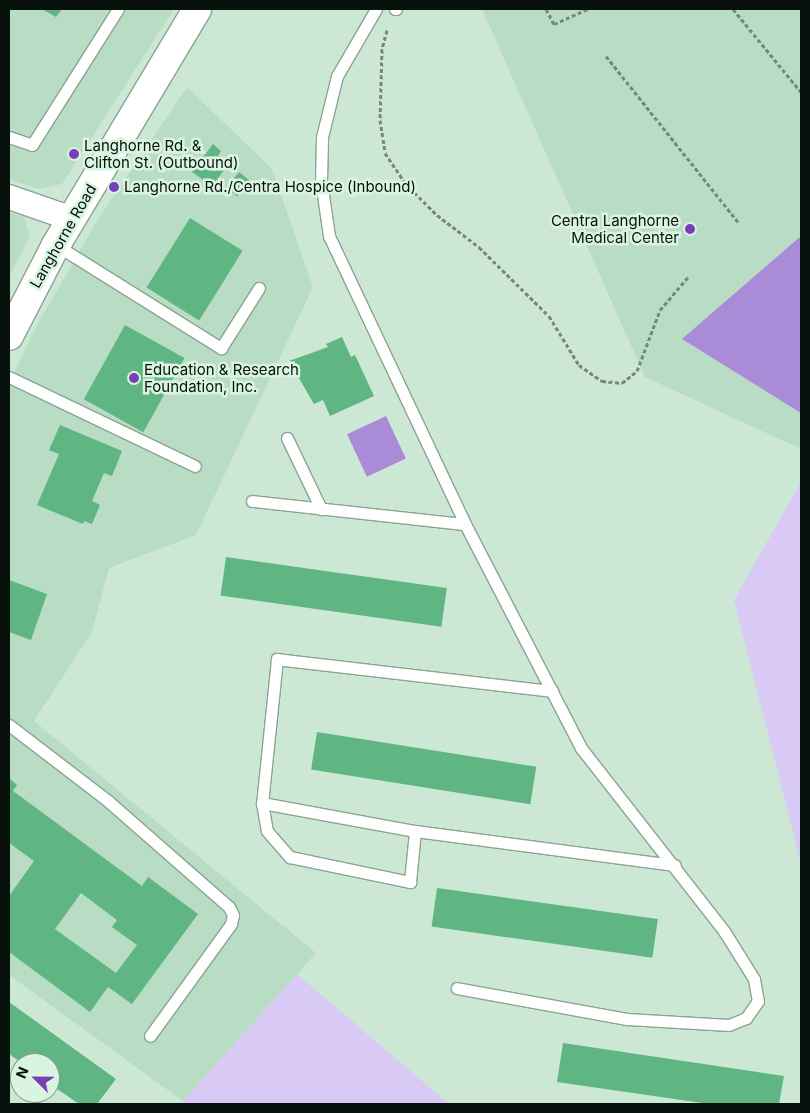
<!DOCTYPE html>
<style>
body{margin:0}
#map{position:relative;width:810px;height:1113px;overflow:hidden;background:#cce8d4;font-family:Inter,sans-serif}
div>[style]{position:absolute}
.built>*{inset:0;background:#b9dcc5}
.green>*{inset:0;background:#d9c9f5}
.water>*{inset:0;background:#aa8bd8;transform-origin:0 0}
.building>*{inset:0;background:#5fb682;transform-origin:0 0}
.path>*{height:3px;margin-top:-1.5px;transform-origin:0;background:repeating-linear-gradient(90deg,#75897b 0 4px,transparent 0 6.5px)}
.roads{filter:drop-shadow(1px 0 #8aa492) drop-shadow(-1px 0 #8aa492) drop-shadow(0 1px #8aa492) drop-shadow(0 -1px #8aa492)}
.lane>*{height:11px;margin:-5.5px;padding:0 5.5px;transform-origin:5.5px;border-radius:5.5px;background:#fff}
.street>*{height:24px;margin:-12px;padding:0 12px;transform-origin:12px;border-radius:12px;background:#fff}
.primary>*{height:28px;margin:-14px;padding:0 14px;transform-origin:14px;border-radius:14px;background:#fff}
.dots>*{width:14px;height:14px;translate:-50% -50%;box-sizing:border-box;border:2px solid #d9f5e1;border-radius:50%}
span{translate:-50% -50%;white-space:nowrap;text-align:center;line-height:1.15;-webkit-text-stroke:5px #d9f5e1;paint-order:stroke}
.poi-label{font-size:15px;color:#08120c}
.left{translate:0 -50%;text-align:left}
.right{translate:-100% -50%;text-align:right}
.street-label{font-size:15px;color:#08120c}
.frame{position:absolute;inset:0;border:10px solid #08120c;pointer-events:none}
.north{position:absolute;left:10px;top:1053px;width:50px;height:50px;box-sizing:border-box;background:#d9f5e1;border:1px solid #859a8c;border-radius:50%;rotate:293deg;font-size:14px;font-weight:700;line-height:20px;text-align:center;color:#08120c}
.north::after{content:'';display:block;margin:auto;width:18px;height:22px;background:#763fb5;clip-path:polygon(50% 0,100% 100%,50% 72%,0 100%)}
</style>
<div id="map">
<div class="built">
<div style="clip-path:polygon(9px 9px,174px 9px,62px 184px,38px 189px,9px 179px)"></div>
<div style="clip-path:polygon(482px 9px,801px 9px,801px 449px,645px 377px)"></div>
<div style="clip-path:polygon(187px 87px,272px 169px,313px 287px,196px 535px,109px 568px,92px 632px,34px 721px,316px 953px,183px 1101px,9px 975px,9px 385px,32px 334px,95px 224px)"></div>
<div style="clip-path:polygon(9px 212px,24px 217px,30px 236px,9px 277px)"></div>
</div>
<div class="green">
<div style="clip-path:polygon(801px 482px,801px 863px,734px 600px)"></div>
<div style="clip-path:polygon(297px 974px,449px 1104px,188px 1104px,183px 1101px)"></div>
</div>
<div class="water">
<div style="clip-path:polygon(801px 236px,801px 413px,682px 339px)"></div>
<div style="left:386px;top:416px;width:47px;height:43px;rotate:65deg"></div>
</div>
<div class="building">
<div style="clip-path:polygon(42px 9px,62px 9px,56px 17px)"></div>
<div style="clip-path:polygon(213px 144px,221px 151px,218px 156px,229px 164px,212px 186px,192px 172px)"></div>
<div style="left:239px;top:172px;width:14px;height:20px;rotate:39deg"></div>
<div style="left:190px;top:218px;width:62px;height:82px;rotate:32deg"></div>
<div style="left:125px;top:325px;width:68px;height:85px;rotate:29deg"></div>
<div style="clip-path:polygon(342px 337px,351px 357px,355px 355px,374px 396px,330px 416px,323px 400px,314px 404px,289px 361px,328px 347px,326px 344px)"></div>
<div style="clip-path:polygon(60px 425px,122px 451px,112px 476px,104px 473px,92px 501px,100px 505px,92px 524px,84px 521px,83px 524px,37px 505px,59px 454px,49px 450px)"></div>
<div style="left:226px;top:557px;width:223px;height:39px;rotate:8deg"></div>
<div style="clip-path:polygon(9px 580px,47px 594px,31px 640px,9px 632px)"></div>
<div style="left:317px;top:732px;width:222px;height:38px;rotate:9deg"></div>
<div style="clip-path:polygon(evenodd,9px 778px,17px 785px,13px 791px,142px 886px,148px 877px,198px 914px,132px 1004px,108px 987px,90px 1012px,9px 952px,9px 896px,34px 861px,9px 843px,9px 778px,81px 893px,117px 920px,112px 927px,137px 945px,116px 973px,55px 929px,81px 893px)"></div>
<div style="left:437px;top:888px;width:223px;height:39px;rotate:8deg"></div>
<div style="clip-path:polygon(9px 1002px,116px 1079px,97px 1104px,79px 1104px,50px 1084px,50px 1063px,22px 1063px,9px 1054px)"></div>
<div style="clip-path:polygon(563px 1043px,784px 1076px,779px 1104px,709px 1104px,557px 1082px)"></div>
</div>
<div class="path">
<div style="left:546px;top:9px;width:17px;rotate:62deg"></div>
<div style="left:554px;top:24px;width:37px;rotate:-24deg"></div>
<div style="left:733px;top:9px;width:107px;rotate:50.7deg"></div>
<div style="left:387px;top:30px;width:20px;rotate:105deg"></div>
<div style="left:382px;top:49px;width:71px;rotate:91.6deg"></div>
<div style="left:380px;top:120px;width:33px;rotate:81deg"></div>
<div style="left:385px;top:153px;width:36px;rotate:56deg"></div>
<div style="left:405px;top:183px;width:45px;rotate:45deg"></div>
<div style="left:437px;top:215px;width:53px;rotate:37.3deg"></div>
<div style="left:479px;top:247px;width:98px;rotate:44.6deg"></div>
<div style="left:549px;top:316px;width:57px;rotate:58.5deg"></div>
<div style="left:579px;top:365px;width:28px;rotate:35deg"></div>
<div style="left:602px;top:381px;width:20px;rotate:6deg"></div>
<div style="left:622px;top:383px;width:19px;rotate:-39deg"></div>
<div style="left:637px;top:371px;width:65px;rotate:-69.3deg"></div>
<div style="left:660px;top:310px;width:43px;rotate:-49.7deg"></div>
<div style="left:606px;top:56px;width:212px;rotate:51.5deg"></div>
</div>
<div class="roads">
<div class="lane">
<div style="left:376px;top:9px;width:78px;rotate:120.2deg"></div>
<div style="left:337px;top:76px;width:63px;rotate:103.8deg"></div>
<div style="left:322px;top:137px;width:44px;rotate:91.3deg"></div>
<div style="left:321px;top:181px;width:56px;rotate:81.7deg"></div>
<div style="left:329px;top:236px;width:318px;rotate:64.7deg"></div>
<div style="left:465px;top:524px;width:252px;rotate:62.6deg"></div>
<div style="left:581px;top:748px;width:232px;rotate:52deg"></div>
<div style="left:724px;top:931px;width:57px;rotate:58deg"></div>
<div style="left:754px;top:979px;width:22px;rotate:80deg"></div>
<div style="left:758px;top:1001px;width:21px;rotate:125deg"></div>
<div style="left:746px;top:1018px;width:18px;rotate:158deg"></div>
<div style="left:729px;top:1025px;width:102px;rotate:-176.6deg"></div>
<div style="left:627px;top:1019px;width:173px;rotate:-169.7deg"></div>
<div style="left:395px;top:9px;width:1px"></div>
<div style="left:9px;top:137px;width:24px;rotate:19deg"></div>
<div style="left:32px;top:145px;width:161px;rotate:-57.7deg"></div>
<div style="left:56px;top:245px;width:195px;rotate:32deg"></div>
<div style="left:221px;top:348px;width:71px;rotate:-57.7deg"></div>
<div style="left:9px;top:377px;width:206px;rotate:25.6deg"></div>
<div style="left:287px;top:438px;width:79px;rotate:64.4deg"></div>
<div style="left:252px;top:501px;width:214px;rotate:6.2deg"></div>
<div style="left:552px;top:691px;width:277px;rotate:-173.4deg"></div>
<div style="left:277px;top:659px;width:145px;rotate:95.9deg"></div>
<div style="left:262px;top:803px;width:156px;rotate:10.4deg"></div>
<div style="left:415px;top:831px;width:262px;rotate:7.5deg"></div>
<div style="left:9px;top:725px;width:125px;rotate:37.5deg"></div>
<div style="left:108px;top:801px;width:161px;rotate:41.2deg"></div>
<div style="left:229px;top:907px;width:9px;rotate:63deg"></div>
<div style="left:233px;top:915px;width:9px;rotate:103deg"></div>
<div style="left:231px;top:924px;width:138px;rotate:125.9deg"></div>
<div style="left:262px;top:803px;width:28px;rotate:80deg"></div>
<div style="left:267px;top:831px;width:35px;rotate:49deg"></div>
<div style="left:290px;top:857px;width:123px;rotate:11.8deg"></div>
<div style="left:410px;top:882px;width:51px;rotate:-84.4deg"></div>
</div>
<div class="street">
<div style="left:9px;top:197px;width:67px;rotate:19.2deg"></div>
</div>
<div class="primary">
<div style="left:9px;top:336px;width:102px;rotate:-62.7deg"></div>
<div style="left:56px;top:245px;width:275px;rotate:-59.1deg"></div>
</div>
</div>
<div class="dots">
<div style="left:74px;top:154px;background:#763fb5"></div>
<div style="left:114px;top:187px;background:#763fb5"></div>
<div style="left:690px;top:229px;background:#763fb5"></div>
<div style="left:134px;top:378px;background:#763fb5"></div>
</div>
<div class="poi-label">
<span class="left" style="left:84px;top:154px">Langhorne Rd. &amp;<br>Clifton St. (Outbound)</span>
<span class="left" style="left:124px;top:187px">Langhorne Rd./Centra Hospice (Inbound)</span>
<span class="right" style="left:679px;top:229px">Centra Langhorne<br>Medical Center</span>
<span class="left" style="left:144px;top:378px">Education &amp; Research<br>Foundation, Inc.</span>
</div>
<div class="street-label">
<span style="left:63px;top:236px;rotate:-60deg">Langhorne Road</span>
</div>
<div class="frame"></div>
<div class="north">N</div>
</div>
